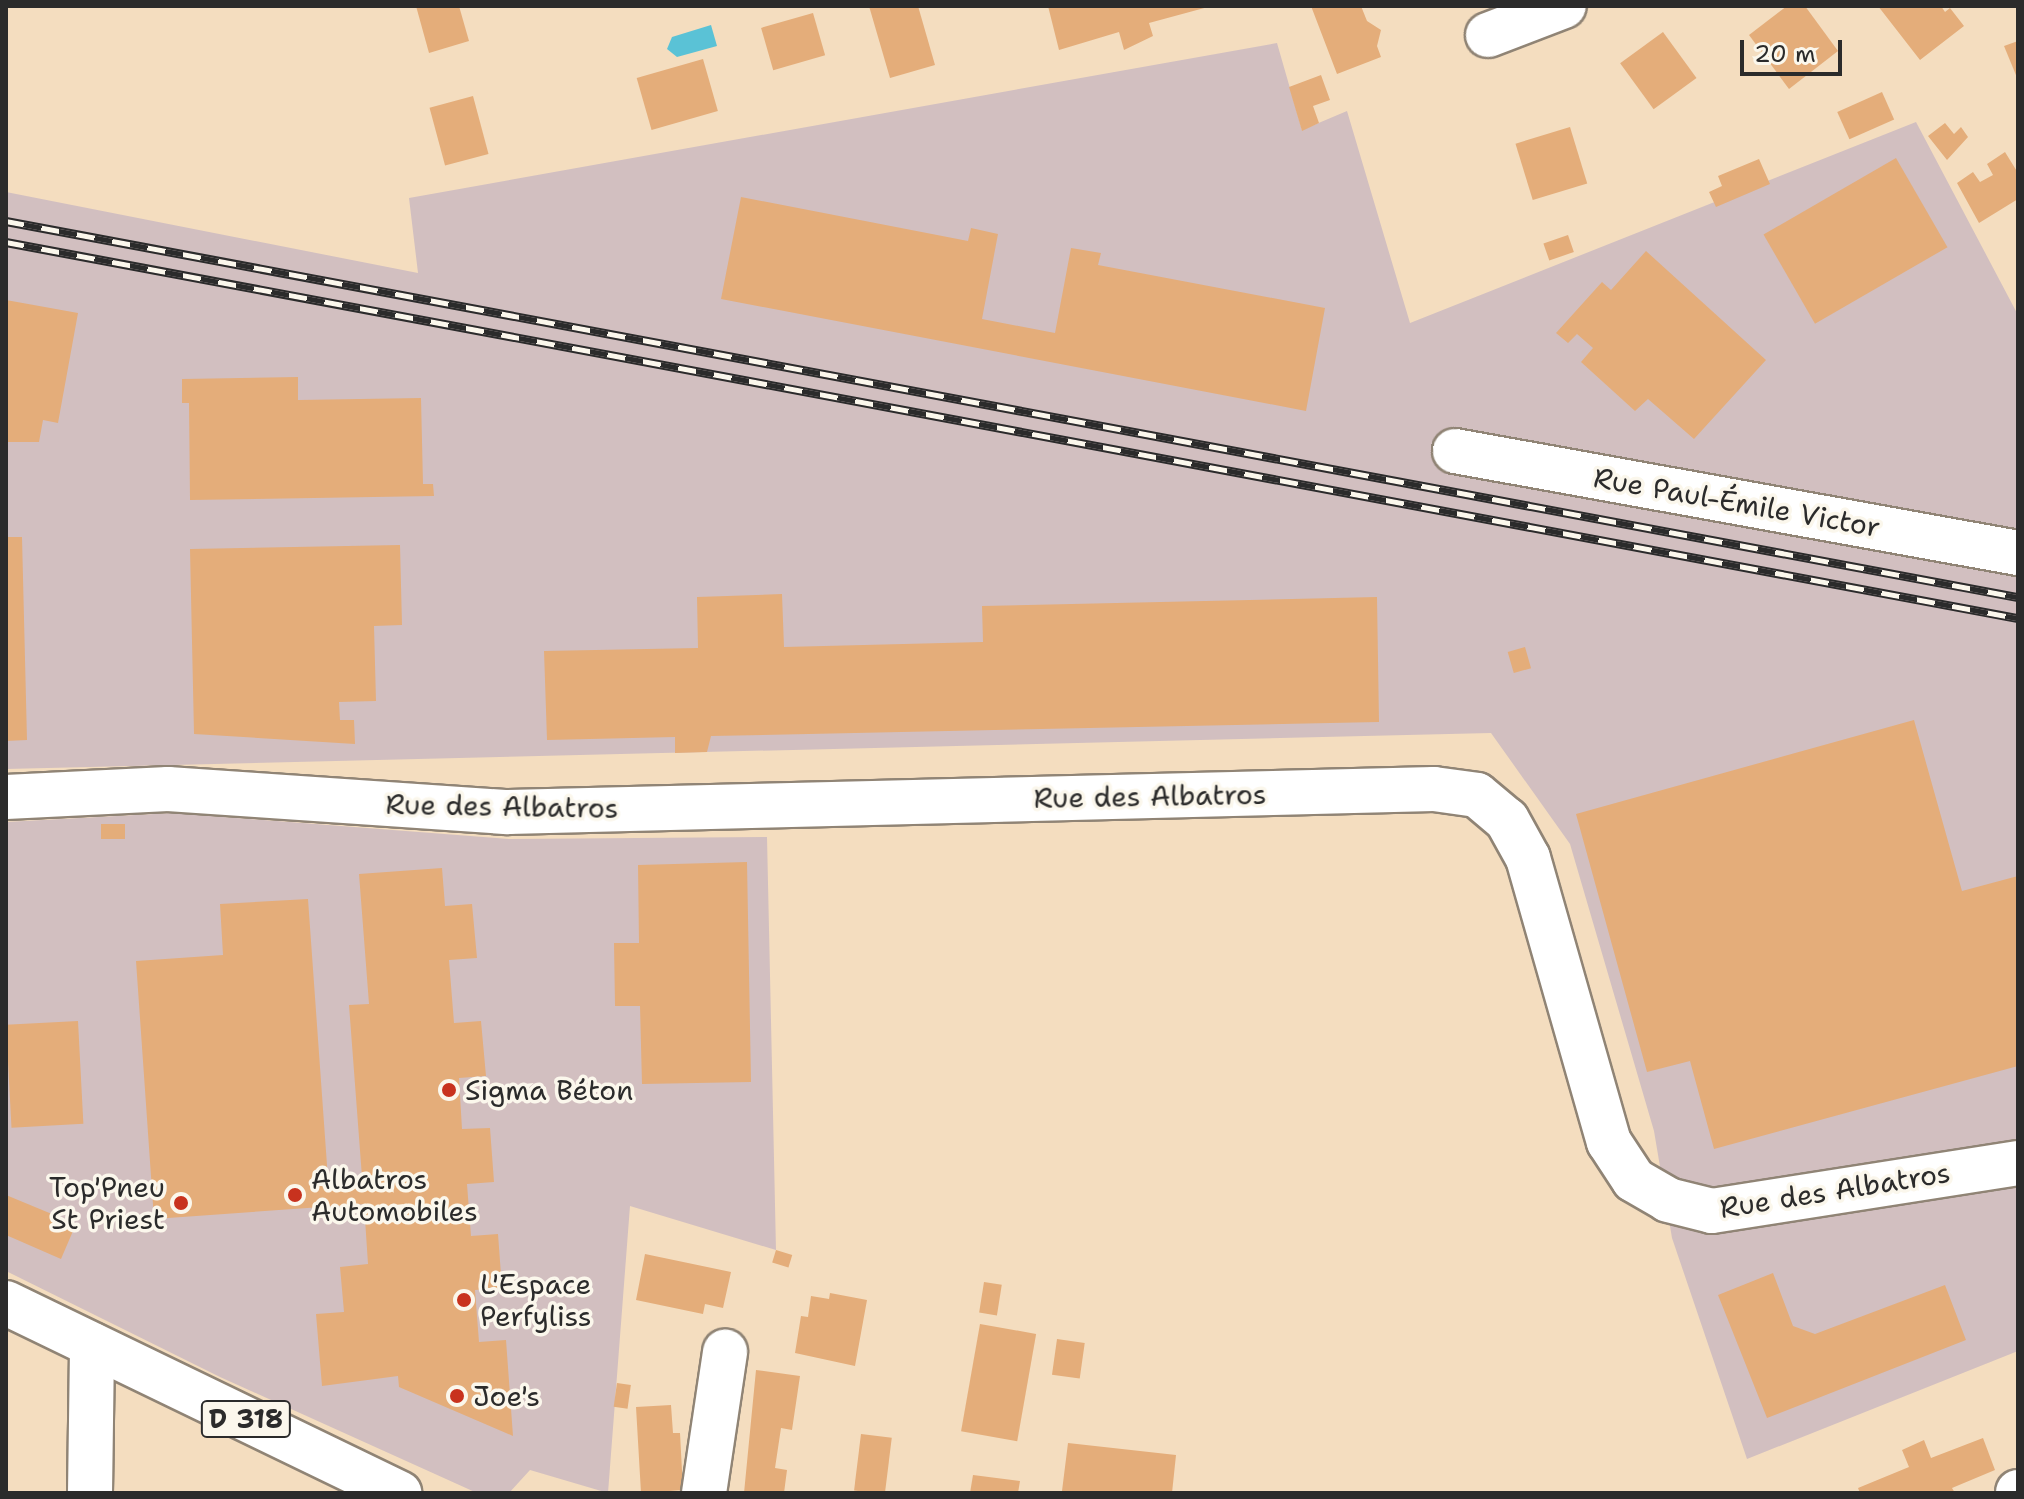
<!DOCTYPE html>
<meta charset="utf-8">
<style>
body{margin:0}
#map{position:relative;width:2024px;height:1499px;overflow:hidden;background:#f4ddbf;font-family:"Shantell Sans",sans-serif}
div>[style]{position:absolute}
.industrial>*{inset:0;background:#d2bfc0}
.water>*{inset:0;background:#5ac2d6}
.building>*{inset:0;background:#e4ad7a;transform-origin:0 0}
.roads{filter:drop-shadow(2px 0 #908475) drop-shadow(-2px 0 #908475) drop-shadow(0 2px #908475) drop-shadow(0 -2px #908475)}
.minor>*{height:44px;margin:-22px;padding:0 22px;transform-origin:22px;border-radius:22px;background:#fff}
.major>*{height:44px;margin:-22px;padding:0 22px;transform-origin:22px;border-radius:22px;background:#fff}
.rail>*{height:9px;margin-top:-4.5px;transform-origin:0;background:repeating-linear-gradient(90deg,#fbf7ec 0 18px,#2b2b2b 0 36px);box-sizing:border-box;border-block:2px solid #2b2b2b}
.dots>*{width:22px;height:22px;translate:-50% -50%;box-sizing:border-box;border:4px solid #fbf7ec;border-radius:50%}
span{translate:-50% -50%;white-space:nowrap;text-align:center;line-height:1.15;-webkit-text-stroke:7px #fbf7ec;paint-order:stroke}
.shield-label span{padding:2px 6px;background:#fbf7ec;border:2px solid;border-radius:6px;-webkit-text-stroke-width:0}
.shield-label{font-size:26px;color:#2b2b2b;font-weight:700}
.street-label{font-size:28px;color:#2b2b2b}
.poi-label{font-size:28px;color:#2b2b2b}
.left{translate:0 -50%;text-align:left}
.right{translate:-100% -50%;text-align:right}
.frame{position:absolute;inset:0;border:8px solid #2b2b2b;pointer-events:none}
.scale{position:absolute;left:1740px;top:40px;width:102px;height:36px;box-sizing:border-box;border:4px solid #2b2b2b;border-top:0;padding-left:10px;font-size:24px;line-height:28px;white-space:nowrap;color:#2b2b2b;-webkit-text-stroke:6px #fbf7ec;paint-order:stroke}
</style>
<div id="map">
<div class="industrial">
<div style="clip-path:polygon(1277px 43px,1302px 130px,1347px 111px,1410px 323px,1916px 122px,2018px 315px,2018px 1351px,1747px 1459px,1672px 1238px,1654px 1131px,1570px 844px,1491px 733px,6px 769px,6px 192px,418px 273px,409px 198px)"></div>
<div style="clip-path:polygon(172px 813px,509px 839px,767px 837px,776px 1250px,630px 1206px,608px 1493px,530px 1470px,509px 1493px,477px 1493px,220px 1377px,6px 1271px,6px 822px)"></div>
</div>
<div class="water">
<div style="clip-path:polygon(711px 25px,717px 46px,677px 57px,667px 49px,672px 37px)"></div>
</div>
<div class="building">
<div style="clip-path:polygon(416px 6px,459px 6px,469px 41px,429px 53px)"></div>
<div style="clip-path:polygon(869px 6px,918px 6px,935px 65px,890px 78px)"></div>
<div style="clip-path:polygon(1048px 6px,1208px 6px,1208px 7px,1149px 23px,1153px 36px,1124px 50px,1119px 32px,1059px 50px)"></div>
<div style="clip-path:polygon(1311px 6px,1361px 6px,1367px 21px,1381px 30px,1377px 46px,1381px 57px,1337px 74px)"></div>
<div style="clip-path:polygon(1787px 6px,1805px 6px,1838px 51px,1789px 89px,1749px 35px)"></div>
<div style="clip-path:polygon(1878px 6px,1941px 6px,1945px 12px,1950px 8px,1964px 26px,1920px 60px)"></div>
<div style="left:813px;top:13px;width:44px;height:54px;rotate:74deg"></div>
<div style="left:1663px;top:32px;width:57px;height:53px;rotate:54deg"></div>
<div style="clip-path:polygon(2018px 41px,2018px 80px,2004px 46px)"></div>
<div style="left:703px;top:59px;width:54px;height:69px;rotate:74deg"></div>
<div style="clip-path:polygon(1321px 75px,1330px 100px,1313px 106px,1319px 123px,1302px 131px,1289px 87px)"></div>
<div style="left:1882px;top:92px;width:30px;height:49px;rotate:66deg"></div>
<div style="left:473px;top:96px;width:60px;height:45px;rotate:75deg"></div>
<div style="clip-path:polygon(1945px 123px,1954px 134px,1961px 127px,1968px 137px,1947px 160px,1928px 136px)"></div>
<div style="left:1570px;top:127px;width:59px;height:57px;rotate:73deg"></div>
<div style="clip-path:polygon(2005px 152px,2018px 173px,2018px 199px,1979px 223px,1957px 183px,1973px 172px,1980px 182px,1993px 175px,1987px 164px)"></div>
<div style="left:1896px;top:158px;width:103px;height:153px;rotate:60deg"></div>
<div style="clip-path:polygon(1759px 159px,1770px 184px,1716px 207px,1709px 192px,1722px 186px,1718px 176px)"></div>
<div style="clip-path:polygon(741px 197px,968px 241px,971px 228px,998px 234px,982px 319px,1055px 333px,1071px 248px,1101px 253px,1098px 265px,1325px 308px,1306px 411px,721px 299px)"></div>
<div style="left:1568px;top:235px;width:18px;height:26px;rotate:71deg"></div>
<div style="clip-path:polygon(1646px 251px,1766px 360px,1694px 439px,1648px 399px,1635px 411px,1581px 362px,1593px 348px,1577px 334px,1568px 343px,1556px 333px,1602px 282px,1611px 290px)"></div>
<div style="clip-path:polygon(6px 300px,78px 313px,58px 423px,43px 420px,39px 442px,6px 442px)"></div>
<div style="clip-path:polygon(298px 377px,298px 400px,421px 398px,423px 484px,433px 484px,434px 496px,190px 500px,189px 403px,182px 403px,182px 379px)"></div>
<div style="clip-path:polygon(6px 537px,22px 537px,27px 740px,6px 741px)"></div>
<div style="clip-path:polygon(400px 545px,402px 625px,374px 626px,376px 701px,339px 702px,340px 720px,354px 720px,355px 744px,194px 734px,190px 549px)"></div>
<div style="clip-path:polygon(782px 594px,784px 647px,983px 642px,982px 606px,1377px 597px,1379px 722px,711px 736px,707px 752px,675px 753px,675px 737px,547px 740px,544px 651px,698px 648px,697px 597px)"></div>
<div style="left:1525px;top:647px;width:22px;height:18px;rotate:74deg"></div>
<div style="clip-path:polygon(1914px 720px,1962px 891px,2018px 876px,2018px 1066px,1714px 1149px,1690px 1061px,1647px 1072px,1576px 814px)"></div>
<div style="left:101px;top:824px;width:24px;height:15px"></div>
<div style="clip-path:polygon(747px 862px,751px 1082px,642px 1084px,640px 1006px,615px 1006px,614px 943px,639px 943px,638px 865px)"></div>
<div style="clip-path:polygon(442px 868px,445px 906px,472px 904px,477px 958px,449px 960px,454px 1023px,481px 1021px,486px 1076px,459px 1078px,462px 1129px,490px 1128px,494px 1182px,467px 1184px,471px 1236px,498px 1234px,502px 1288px,475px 1290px,479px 1342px,506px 1340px,513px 1436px,399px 1387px,398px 1376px,322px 1386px,316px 1314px,344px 1312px,340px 1267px,368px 1264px,364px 1204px,154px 1219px,136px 961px,223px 955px,220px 904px,308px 899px,328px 1179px,362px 1177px,349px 1005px,369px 1004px,359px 874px)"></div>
<div style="left:78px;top:1021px;width:103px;height:72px;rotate:87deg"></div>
<div style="clip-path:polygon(6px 1195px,76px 1224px,61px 1259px,6px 1235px)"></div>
<div style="left:776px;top:1250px;width:17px;height:13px;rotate:17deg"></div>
<div style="clip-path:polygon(645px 1254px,731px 1272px,723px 1308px,705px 1304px,703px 1314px,636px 1300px)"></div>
<div style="clip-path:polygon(1773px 1273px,1793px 1326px,1815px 1334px,1945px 1285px,1966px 1340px,1767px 1418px,1718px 1295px)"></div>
<div style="left:984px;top:1282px;width:18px;height:31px;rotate:9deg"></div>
<div style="clip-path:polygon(830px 1293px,867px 1300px,855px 1366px,795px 1353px,801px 1316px,808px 1317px,811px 1296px,829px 1299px)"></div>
<div style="left:980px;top:1324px;width:57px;height:109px;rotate:10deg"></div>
<div style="left:1057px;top:1339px;width:28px;height:36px;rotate:8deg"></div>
<div style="clip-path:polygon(756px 1370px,800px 1376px,792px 1430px,781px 1428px,775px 1468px,787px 1470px,784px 1493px,744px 1493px)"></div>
<div style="left:617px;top:1383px;width:14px;height:24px;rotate:8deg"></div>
<div style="clip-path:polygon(671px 1405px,673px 1433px,680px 1433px,683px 1490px,641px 1493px,636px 1407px)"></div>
<div style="left:861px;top:1434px;width:31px;height:57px;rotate:7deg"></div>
<div style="clip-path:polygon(1983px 1438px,1995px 1470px,1952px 1488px,1955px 1493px,1860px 1493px,1858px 1488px,1909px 1467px,1902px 1450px,1924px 1440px,1931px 1458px)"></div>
<div style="clip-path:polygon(1068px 1443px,1176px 1455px,1172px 1493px,1062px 1491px)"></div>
<div style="clip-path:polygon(973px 1475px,1020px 1481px,1018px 1493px,970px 1493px)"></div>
</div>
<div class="roads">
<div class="minor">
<div style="left:1488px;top:35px;width:81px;rotate:-20.9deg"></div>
<div style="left:1455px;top:451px;width:572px;rotate:10.27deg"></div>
<div style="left:6px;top:797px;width:162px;rotate:-2.8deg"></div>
<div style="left:168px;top:789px;width:341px;rotate:3.9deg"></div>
<div style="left:508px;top:812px;width:926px;rotate:-1.42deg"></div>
<div style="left:1434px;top:789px;width:43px;rotate:7.9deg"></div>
<div style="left:1477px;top:795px;width:39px;rotate:40deg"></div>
<div style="left:1507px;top:820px;width:43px;rotate:61.1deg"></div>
<div style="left:1528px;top:858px;width:295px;rotate:74.1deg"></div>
<div style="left:1609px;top:1142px;width:45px;rotate:56.7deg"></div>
<div style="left:1634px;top:1180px;width:39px;rotate:30deg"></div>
<div style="left:1668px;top:1200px;width:45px;rotate:14deg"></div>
<div style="left:1712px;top:1211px;width:310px;rotate:-8.9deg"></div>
<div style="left:90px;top:1493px;width:148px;rotate:-89.2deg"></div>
<div style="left:704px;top:1493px;width:143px;rotate:-81.5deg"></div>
<div style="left:2018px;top:1493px;width:1px;rotate:-90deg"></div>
</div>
<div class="major">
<div style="left:6px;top:1303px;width:437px;rotate:25.8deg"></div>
</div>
</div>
<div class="rail">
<div style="left:6px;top:221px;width:2047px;rotate:10.59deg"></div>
<div style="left:6px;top:242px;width:2047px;rotate:10.59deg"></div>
</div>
<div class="dots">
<div style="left:449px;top:1090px;background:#c8321e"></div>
<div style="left:295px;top:1195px;background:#c8321e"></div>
<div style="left:181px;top:1203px;background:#c8321e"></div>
<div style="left:464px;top:1300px;background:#c8321e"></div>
<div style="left:457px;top:1396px;background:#c8321e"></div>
</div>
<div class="shield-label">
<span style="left:246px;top:1419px">D 318</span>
</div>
<div class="street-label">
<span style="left:1737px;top:502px;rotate:10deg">Rue Paul-Émile Victor</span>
<span style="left:1150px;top:796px;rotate:-1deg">Rue des Albatros</span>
<span style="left:502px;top:806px;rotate:1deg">Rue des Albatros</span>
<span style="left:1835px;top:1190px;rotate:-9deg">Rue des Albatros</span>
</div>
<div class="poi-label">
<span class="left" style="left:465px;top:1090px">Sigma Béton</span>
<span class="left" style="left:311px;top:1195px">Albatros<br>Automobiles</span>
<span class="right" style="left:165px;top:1203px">Top'Pneu<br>St Priest</span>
<span class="left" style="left:480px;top:1300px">L'Espace<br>Perfyliss</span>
<span class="left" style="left:473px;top:1396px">Joe's</span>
</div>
<div class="frame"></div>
<div class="scale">20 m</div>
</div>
